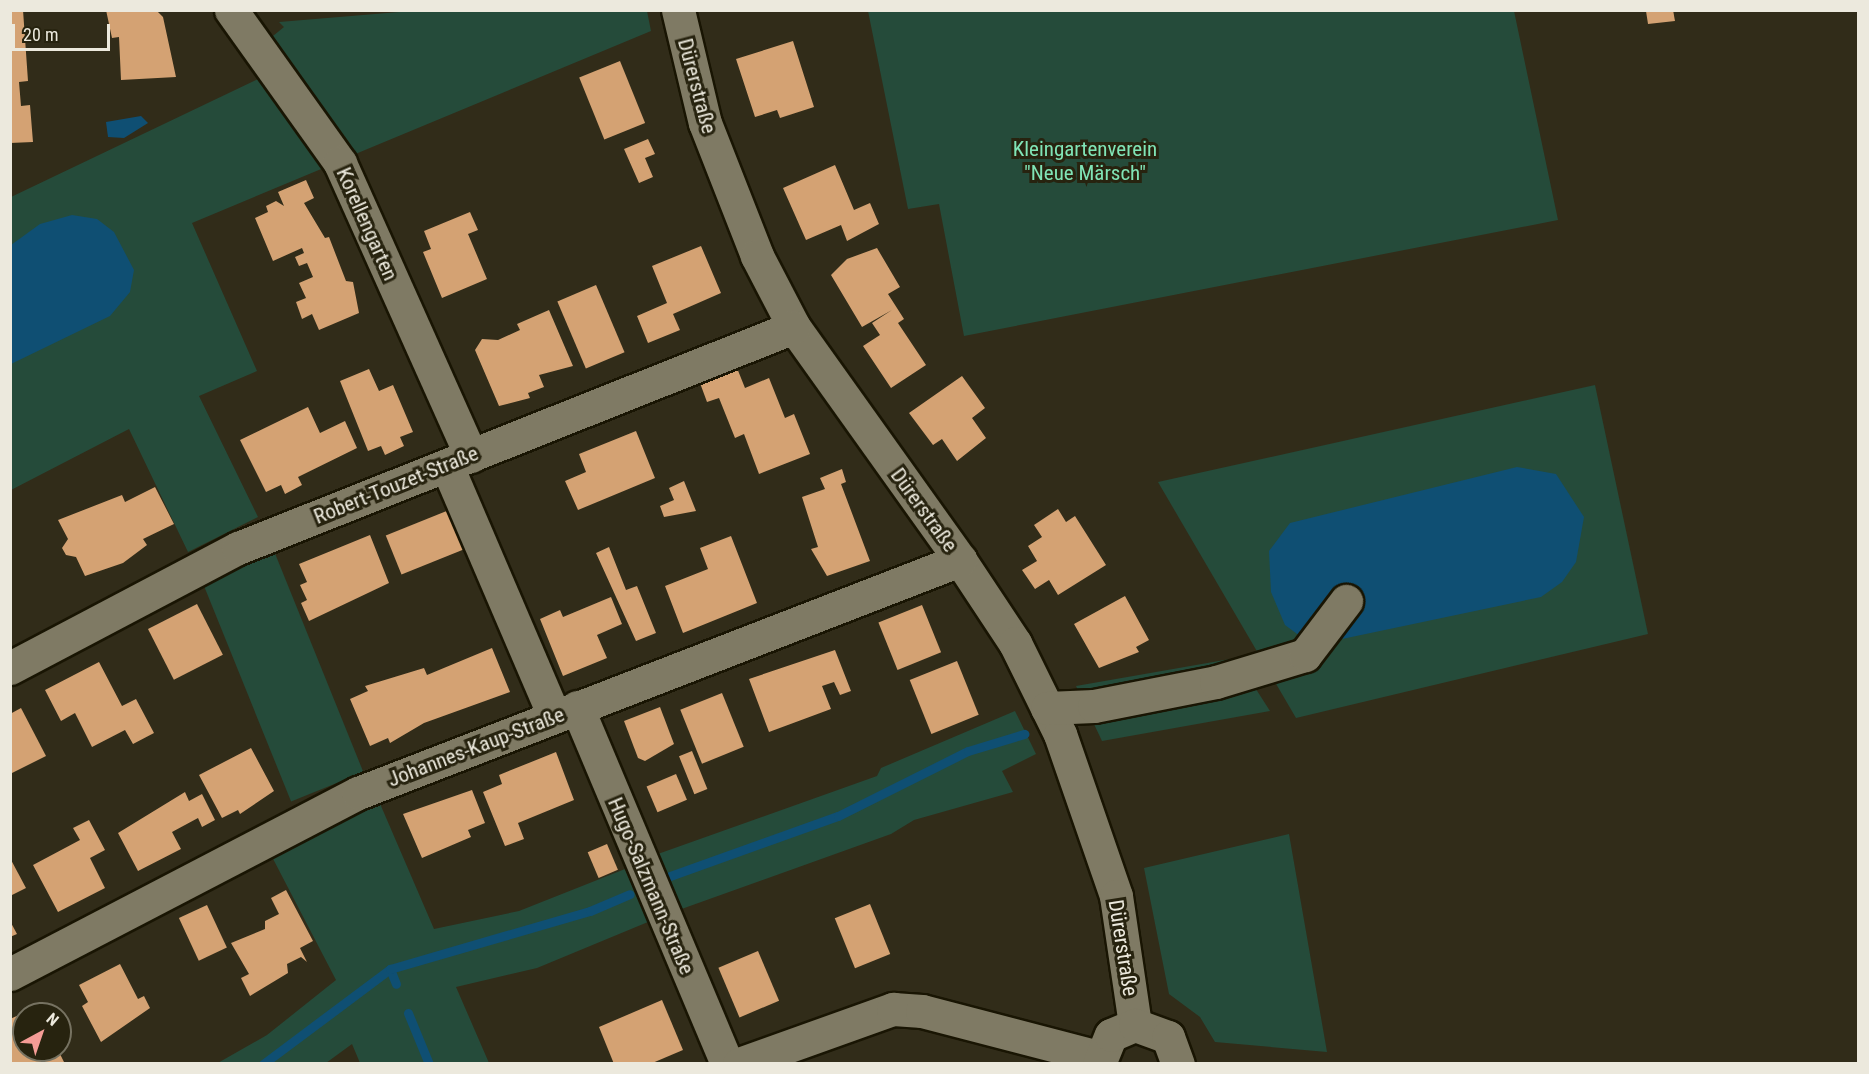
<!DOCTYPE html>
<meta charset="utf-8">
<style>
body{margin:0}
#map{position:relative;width:1869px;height:1074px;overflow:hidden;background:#312c19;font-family:"Roboto Condensed",sans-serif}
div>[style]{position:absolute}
.green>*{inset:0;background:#254b3a;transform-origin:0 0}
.water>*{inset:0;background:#0f4f73}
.stream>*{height:9px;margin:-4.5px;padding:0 4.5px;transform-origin:4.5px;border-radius:4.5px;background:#0f4f73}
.building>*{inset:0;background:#d4a273;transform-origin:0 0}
.roads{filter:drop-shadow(2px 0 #191503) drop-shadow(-2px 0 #191503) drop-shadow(0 2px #191503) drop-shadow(0 -2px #191503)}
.minor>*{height:33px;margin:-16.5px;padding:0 16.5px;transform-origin:16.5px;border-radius:16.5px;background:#7f7a64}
span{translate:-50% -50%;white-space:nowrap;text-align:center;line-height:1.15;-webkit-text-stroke:6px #27230f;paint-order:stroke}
.street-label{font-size:21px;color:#ece9dd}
.park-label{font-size:21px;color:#80e4b6}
.frame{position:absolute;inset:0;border:12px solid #ece9dd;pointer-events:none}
.north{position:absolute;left:12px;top:1002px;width:60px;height:60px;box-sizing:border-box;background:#27230f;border:2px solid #767261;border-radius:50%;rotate:40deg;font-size:16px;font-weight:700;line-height:24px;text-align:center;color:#ece9dd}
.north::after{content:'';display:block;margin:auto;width:21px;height:27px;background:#f59c96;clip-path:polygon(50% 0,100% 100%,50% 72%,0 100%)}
.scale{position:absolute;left:12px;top:24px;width:98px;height:27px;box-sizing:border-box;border:3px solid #ece9dd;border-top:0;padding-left:8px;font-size:18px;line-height:21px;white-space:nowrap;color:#ece9dd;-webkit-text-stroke:4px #27230f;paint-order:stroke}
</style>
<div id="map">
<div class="green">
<div style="clip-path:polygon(423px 10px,647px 11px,651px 31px,353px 155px,268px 40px,284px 27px,279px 22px)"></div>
<div style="clip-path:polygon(868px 11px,1514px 11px,1558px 220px,964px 336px,939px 204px,908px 209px)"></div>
<div style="clip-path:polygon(258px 79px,326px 167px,192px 223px,257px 371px,199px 396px,258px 517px,188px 552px,129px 429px,11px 490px,11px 197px)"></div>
<div style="clip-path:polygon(1595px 385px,1648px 634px,1296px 718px,1158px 482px)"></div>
<div style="left:272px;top:546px;width:244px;height:78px;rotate:68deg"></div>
<div style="clip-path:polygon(1236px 658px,1270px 711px,1102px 741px,1076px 686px)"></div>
<div style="clip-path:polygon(1015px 711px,1036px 754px,1002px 771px,1013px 792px,914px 820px,891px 834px,676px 911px,655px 855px,877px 776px,881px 768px)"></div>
<div style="clip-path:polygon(378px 799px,434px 929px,519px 911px,625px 869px,648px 922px,537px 968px,456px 987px,489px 1063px,360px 1063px,352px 1044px,326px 1063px,216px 1064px,267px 1035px,336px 980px,270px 853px)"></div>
<div style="clip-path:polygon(1289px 834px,1327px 1052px,1215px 1042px,1200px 1017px,1169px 994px,1144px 868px)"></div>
</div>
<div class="water">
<div style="clip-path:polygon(141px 116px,148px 123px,124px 138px,108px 137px,106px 122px)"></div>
<div style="clip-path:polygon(72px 215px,97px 219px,114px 232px,134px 270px,130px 292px,110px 316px,11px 364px,11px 245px,40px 224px)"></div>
<div style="clip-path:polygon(1517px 467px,1556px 474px,1584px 517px,1576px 562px,1562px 582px,1541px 597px,1323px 643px,1304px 639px,1285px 625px,1271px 592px,1269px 551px,1290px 523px)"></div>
</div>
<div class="stream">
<div style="left:670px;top:876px;width:178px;rotate:-19.7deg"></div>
<div style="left:838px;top:816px;width:145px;rotate:-26.6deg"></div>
<div style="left:968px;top:751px;width:59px;rotate:-16.9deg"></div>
<div style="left:390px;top:969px;width:16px;rotate:68deg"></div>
<div style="left:408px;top:1013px;width:55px;rotate:67.6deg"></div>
<div style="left:263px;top:1064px;width:159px;rotate:-36.8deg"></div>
<div style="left:390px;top:969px;width:208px;rotate:-16.2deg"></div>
<div style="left:590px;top:911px;width:43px;rotate:-23deg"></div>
</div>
<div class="building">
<div style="clip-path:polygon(10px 10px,23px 10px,28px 81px,19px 82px,21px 106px,30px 105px,33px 142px,10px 143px)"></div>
<div style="clip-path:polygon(106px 10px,156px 10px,163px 17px,176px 77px,121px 80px,119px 37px,112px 38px)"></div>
<div style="clip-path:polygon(1673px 10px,1675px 21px,1648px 24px,1646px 11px)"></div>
<div style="clip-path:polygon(793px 41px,814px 107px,780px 118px,777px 110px,755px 117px,736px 59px)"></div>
<div style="left:620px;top:61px;width:67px;height:44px;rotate:68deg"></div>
<div style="clip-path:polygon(648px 139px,655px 154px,645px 158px,653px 177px,639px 183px,624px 149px)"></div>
<div style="clip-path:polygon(835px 165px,854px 210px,870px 203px,879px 224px,847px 241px,841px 225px,806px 240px,783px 188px)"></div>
<div style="clip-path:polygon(306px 180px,314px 198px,304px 203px,325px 238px,329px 237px,346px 281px,353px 282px,359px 313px,319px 330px,312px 314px,302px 319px,296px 302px,306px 298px,299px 283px,313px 277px,307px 263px,299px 266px,295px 257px,304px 253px,302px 248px,273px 261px,255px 218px,268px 212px,266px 206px,276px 201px,284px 206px,278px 192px)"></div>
<div style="clip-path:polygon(470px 212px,478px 230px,468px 234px,487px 279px,442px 298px,423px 252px,431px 249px,424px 231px)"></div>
<div style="clip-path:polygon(701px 246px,721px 293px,673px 314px,680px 330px,648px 343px,637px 316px,667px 303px,652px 266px)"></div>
<div style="clip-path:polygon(877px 248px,900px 287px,888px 294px,904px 319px,898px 323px,926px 365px,891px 388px,863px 346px,880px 335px,872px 323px,892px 310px,862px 327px,831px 275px,847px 259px)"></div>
<div style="left:596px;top:285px;width:73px;height:42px;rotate:67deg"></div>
<div style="clip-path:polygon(549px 310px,573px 366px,539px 375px,544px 387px,528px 393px,530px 398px,499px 406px,475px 350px,482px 339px,498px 340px,520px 330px,517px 324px)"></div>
<div style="clip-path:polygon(737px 368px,745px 388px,769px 378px,785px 418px,794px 414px,810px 454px,759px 474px,744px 434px,735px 438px,719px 398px,707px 402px,700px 383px)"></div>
<div style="clip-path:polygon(369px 369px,379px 391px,393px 385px,413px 432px,400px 437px,404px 446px,385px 455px,381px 446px,368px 451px,340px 381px)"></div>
<div style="clip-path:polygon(962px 376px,985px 408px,972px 418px,986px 438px,957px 461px,942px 439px,933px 445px,909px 413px)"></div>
<div style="clip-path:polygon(308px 407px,320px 433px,345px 421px,357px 448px,298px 477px,302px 485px,285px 494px,281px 485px,266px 492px,240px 440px)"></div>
<div style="clip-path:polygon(636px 431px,655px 478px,578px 510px,565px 481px,586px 472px,579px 454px)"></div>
<div style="clip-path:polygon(842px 469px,846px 482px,841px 484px,870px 561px,827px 576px,811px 549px,818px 547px,802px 497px,825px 489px,820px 478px)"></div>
<div style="clip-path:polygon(684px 481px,696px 511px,664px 517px,660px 506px,674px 500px,669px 488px)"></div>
<div style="clip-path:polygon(155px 487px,174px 524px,143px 539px,147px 545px,123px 563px,85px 576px,76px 557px,66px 555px,62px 548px,68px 539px,58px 520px,122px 495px,125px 502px)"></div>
<div style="left:459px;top:506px;width:42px;height:79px;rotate:68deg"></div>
<div style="clip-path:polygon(1058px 509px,1066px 522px,1075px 516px,1106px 565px,1058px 595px,1049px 580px,1035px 589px,1022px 570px,1037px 561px,1028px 546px,1042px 537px,1034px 525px)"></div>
<div style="clip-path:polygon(370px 535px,389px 583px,309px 621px,301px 603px,307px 600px,300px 585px,307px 582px,299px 564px)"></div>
<div style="clip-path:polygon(731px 536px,757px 603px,683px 633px,665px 586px,708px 569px,700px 548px)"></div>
<div style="clip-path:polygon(609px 547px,626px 590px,637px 586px,656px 633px,636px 641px,596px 553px)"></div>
<div style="clip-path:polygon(1125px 596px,1149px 640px,1136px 647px,1139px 652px,1099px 668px,1074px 624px)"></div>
<div style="clip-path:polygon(611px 597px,622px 624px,597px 635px,607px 658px,563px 676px,540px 619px,560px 610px,563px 617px)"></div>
<div style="left:197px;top:604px;width:57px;height:55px;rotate:63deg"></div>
<div style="left:922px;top:605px;width:51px;height:47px;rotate:68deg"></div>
<div style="clip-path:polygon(492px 648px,510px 692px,424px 723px,390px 743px,388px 738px,370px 746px,350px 699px,368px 691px,365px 686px,424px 668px,427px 675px)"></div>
<div style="clip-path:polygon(835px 650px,851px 691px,840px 695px,834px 682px,822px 686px,831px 709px,769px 732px,749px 679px)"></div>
<div style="left:957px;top:661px;width:58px;height:51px;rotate:68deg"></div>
<div style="clip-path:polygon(99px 662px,122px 706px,136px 699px,154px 733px,133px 744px,125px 730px,92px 747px,75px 713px,61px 721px,45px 690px)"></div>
<div style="left:722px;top:693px;width:58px;height:45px;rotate:68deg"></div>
<div style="clip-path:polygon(660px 707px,674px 744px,645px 761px,638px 758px,624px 721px)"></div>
<div style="clip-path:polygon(21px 708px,46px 756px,10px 774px,10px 714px)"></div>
<div style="clip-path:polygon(251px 748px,274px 791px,240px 814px,238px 810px,222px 818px,199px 775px)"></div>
<div style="left:692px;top:751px;width:41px;height:14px;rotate:68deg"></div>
<div style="clip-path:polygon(556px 752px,574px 800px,518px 823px,524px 839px,505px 846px,483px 792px,502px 784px,499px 775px)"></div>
<div style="left:676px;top:774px;width:28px;height:32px;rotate:67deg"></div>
<div style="clip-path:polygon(472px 790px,485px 823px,468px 830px,471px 837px,422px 858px,403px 814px)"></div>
<div style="clip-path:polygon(185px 792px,189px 801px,202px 794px,215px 820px,202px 827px,198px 818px,172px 832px,181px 849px,138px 871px,118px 833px)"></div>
<div style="clip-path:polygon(89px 820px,105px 850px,90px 858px,105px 888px,58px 912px,33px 865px,80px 840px,73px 828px)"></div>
<div style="left:607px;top:844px;width:28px;height:21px;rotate:67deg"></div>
<div style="clip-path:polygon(10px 858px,26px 888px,10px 896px)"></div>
<div style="clip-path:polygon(286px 890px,313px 941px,300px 948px,307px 962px,301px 957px,287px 964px,288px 973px,250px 996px,241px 978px,249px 974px,231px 943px,265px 929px,265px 921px,279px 914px,271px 898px)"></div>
<div style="left:870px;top:904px;width:54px;height:38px;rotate:68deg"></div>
<div style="left:207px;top:905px;width:47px;height:31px;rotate:65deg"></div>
<div style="clip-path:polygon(10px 921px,17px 934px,10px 937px)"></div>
<div style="left:758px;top:951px;width:54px;height:43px;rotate:67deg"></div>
<div style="clip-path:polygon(120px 964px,138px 999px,144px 996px,150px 1008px,101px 1042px,82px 1006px,88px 1002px,79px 985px)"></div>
<div style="clip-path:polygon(662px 1000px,683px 1050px,650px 1064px,614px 1064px,599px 1027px)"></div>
<div style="clip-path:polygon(19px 1015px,24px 1050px,39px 1055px,58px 1050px,65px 1064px,10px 1064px,10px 1019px)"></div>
</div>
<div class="roads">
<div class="minor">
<div style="left:231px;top:10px;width:188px;rotate:54.5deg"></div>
<div style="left:340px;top:163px;width:321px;rotate:65.9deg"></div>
<div style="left:678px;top:10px;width:116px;rotate:76.6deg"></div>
<div style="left:705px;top:123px;width:143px;rotate:68.6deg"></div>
<div style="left:757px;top:256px;width:80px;rotate:62.5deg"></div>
<div style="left:794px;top:327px;width:286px;rotate:54.5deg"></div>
<div style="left:960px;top:560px;width:100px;rotate:56.5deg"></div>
<div style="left:1015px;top:643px;width:102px;rotate:63.7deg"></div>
<div style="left:1060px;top:734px;width:171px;rotate:70.9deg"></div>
<div style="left:1116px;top:896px;width:130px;rotate:81.6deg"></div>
<div style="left:447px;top:466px;width:272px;rotate:66.8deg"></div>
<div style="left:10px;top:668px;width:258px;rotate:-27.8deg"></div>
<div style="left:238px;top:548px;width:598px;rotate:-21.68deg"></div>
<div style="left:577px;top:707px;width:387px;rotate:67.2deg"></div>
<div style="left:1047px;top:708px;width:47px;rotate:-2.4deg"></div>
<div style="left:1094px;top:706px;width:124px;rotate:-11.1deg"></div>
<div style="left:1216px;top:682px;width:93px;rotate:-16.9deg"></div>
<div style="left:1305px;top:655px;width:68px;rotate:-52.8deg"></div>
<div style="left:10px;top:974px;width:392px;rotate:-27.5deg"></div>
<div style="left:358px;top:793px;width:646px;rotate:-21.16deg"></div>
<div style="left:739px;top:1064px;width:164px;rotate:-19.7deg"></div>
<div style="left:893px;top:1009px;width:29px;rotate:4deg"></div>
<div style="left:922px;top:1011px;width:183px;rotate:14.6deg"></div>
<div style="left:1099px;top:1064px;width:31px;rotate:-68deg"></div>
<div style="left:1111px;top:1035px;width:26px;rotate:-23deg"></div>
<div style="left:1135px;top:1025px;width:35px;rotate:20deg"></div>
<div style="left:1168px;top:1037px;width:29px;rotate:70deg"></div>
</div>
</div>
<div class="street-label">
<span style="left:697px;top:86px;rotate:75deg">Dürerstraße</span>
<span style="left:367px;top:224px;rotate:66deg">Korellengarten</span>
<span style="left:396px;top:485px;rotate:-22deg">Robert-Touzet-Straße</span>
<span style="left:924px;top:510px;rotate:54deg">Dürerstraße</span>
<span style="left:476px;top:747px;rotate:-21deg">Johannes-Kaup-Straße</span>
<span style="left:651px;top:886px;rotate:67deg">Hugo-Salzmann-Straße</span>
<span style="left:1123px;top:948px;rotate:81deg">Dürerstraße</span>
</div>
<div class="park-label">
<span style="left:1085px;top:161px">Kleingartenverein<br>"Neue Märsch"</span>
</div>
<div class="frame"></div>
<div class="north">N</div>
<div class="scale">20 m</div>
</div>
